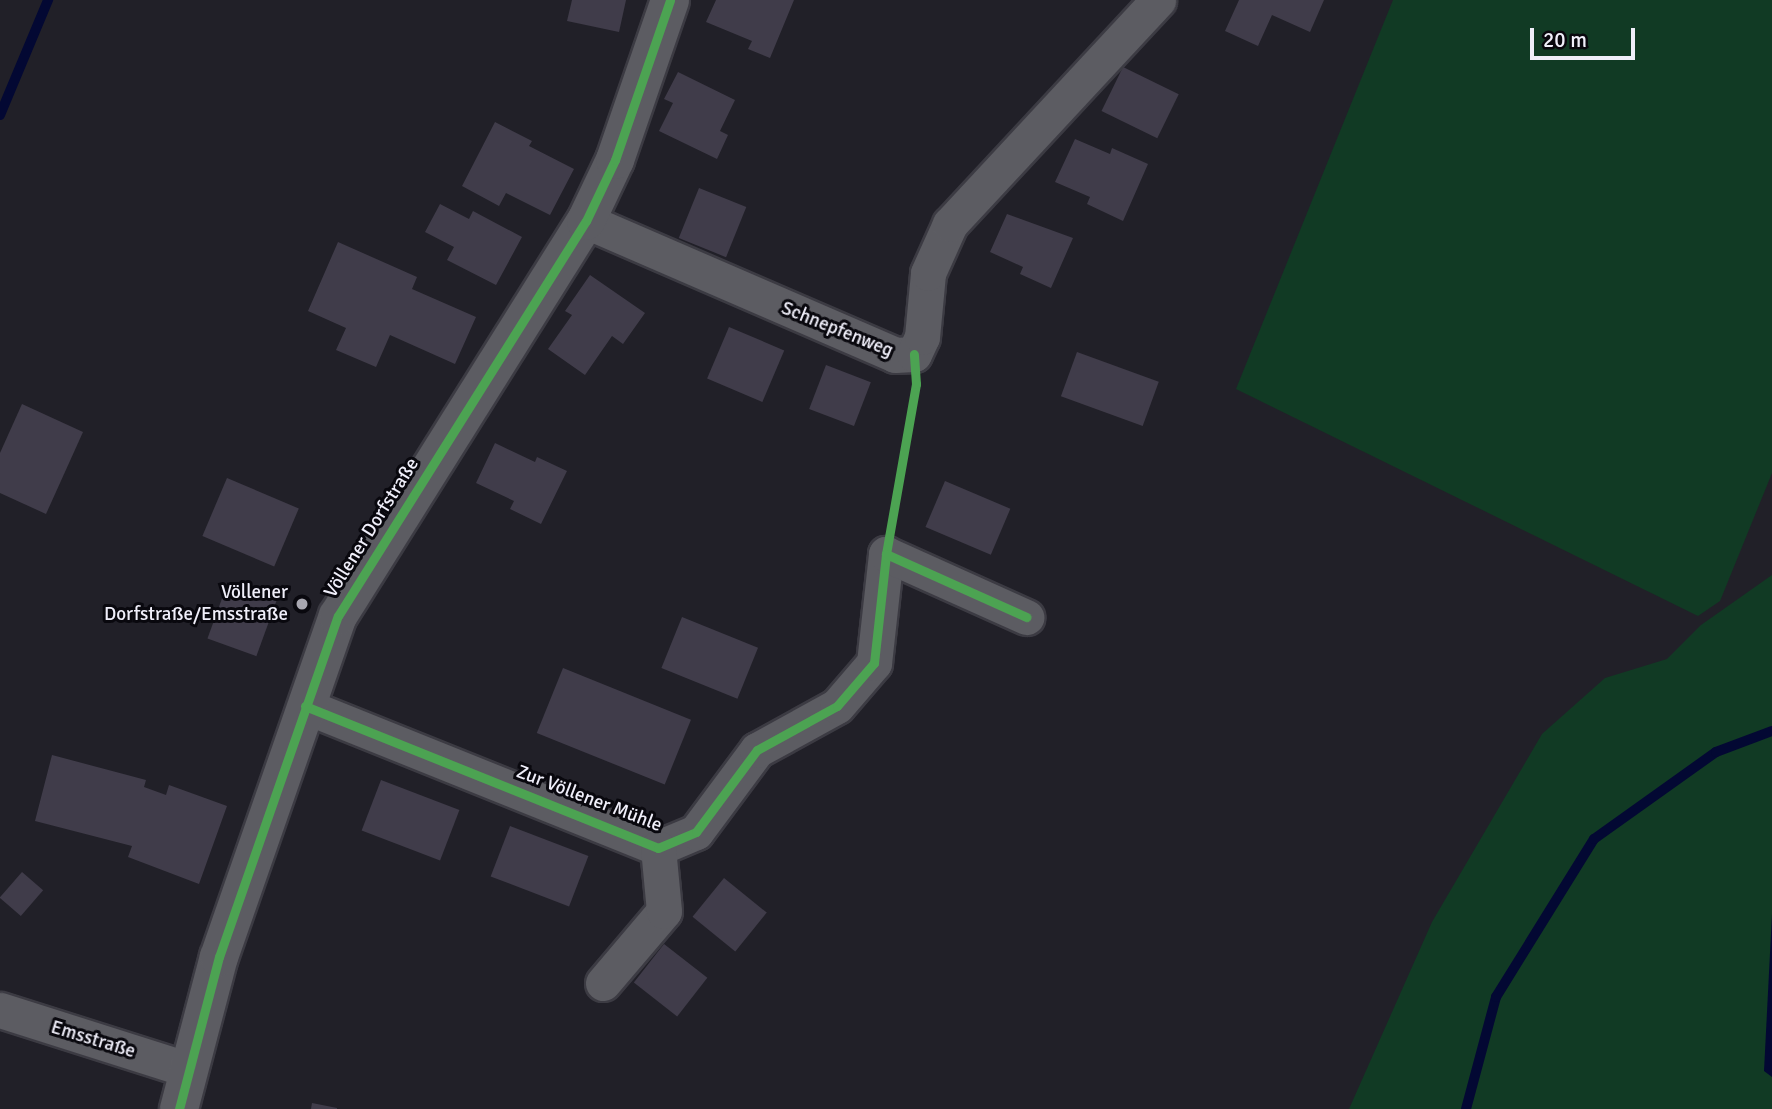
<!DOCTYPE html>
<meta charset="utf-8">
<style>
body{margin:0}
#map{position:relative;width:1772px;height:1109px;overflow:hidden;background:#212028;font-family:Signika,sans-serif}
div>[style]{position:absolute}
.green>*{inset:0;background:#113a24}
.water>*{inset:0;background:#030833}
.stream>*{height:10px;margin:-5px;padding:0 5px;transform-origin:5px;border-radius:5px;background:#030833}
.building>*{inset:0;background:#403c4a;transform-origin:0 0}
.roads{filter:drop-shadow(2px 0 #3c3b43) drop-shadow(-2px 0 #3c3b43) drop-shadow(0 2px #3c3b43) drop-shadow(0 -2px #3c3b43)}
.minor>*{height:35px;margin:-17.5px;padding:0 17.5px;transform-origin:17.5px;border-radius:17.5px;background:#5c5c62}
.tertiary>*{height:38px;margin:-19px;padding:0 19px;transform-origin:19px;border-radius:19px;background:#5c5c62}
.cycleway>*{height:9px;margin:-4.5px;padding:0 4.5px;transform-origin:4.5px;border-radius:4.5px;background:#4ca352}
.dots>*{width:19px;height:19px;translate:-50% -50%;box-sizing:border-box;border:4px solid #09080e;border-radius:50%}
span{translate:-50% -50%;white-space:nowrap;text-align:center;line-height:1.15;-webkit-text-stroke:6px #09080e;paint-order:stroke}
.street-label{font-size:19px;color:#f0effa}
.poi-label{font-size:19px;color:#f0effa}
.right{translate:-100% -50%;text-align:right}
.scale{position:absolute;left:1530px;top:28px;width:105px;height:32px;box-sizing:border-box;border:4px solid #f0effa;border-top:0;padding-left:9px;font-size:21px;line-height:24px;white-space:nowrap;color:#f0effa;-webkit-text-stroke:5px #09080e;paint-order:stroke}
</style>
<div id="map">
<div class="green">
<div style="clip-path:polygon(1393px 0,1772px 0,1772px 473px,1720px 601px,1698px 616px,1236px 389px)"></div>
<div style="clip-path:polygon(1772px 575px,1772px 1109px,1349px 1109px,1432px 922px,1542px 734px,1605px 678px,1667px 659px,1701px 625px)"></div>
</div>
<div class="water">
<div style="clip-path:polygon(1772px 914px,1772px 1077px,1764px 1071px)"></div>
</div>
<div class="stream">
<div style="left:0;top:115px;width:125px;rotate:-67.3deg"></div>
<div style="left:1466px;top:1109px;width:116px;rotate:-75deg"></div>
<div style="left:1496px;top:997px;width:186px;rotate:-58.2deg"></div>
<div style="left:1594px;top:839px;width:150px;rotate:-35.5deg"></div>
<div style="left:1716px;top:752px;width:60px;rotate:-20.6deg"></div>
</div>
<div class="building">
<div style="clip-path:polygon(572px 0,626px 0,619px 32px,567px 21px)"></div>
<div style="clip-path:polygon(716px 0,794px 0,770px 58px,748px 49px,752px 41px,706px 22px)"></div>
<div style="clip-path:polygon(1239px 0,1324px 0,1310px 32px,1272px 15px,1258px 46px,1225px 31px)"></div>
<div style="left:1123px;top:67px;width:62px;height:49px;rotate:26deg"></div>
<div style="clip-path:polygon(678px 72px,735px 100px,720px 131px,728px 135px,717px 159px,659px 131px,673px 103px,664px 99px)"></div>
<div style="clip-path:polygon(495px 122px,532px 141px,529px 146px,574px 169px,550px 215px,506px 193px,499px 206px,462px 186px)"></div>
<div style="clip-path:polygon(1075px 139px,1110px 154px,1112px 148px,1148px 164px,1123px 221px,1087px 204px,1090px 197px,1055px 182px)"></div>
<div style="left:699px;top:188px;width:51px;height:54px;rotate:22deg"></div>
<div style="clip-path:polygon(440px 204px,469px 219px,473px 211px,522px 237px,496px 285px,447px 260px,454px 247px,425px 232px)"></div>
<div style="clip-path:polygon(1007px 214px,1073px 238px,1051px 288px,1020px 274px,1023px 267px,990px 252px)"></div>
<div style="clip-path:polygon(338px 242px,417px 277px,412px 289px,476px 317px,455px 364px,390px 335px,376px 367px,336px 350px,346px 328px,308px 311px)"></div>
<div style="clip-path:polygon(590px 275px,645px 313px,623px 344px,612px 336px,585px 375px,548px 349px,572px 315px,565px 311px)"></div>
<div style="left:729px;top:327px;width:60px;height:56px;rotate:23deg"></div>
<div style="left:1077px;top:352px;width:87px;height:47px;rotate:20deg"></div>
<div style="left:826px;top:365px;width:48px;height:47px;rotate:21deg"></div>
<div style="clip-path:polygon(22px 404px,83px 432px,46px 514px,0 493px,0 453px)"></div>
<div style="clip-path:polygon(495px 443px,535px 462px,537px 457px,567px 471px,541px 524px,510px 509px,514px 501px,476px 483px)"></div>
<div style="left:227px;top:478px;width:78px;height:63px;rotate:23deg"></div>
<div style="left:945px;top:481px;width:71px;height:50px;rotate:23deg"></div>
<div style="left:228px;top:582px;width:52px;height:60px;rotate:20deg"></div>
<div style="left:682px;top:617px;width:82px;height:55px;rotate:22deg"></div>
<div style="left:563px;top:668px;width:138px;height:70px;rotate:22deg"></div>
<div style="clip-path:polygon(52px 755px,146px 780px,144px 787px,166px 795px,169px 785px,227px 806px,199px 884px,128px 857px,132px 846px,35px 821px)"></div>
<div style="left:381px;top:780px;width:84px;height:54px;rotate:21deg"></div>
<div style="left:510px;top:826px;width:84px;height:54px;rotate:21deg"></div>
<div style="left:22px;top:872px;width:28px;height:34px;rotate:41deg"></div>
<div style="left:724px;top:878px;width:55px;height:50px;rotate:39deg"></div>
<div style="left:664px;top:944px;width:55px;height:49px;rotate:38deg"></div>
<div style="clip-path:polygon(312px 1103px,337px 1108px,337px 1109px,311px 1109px)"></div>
</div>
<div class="roads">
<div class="minor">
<div style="left:586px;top:221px;width:337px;rotate:23.4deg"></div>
<div style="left:895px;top:355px;width:19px;rotate:-3deg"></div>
<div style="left:914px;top:354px;width:19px;rotate:-65deg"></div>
<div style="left:922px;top:337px;width:64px;rotate:-84.6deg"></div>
<div style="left:928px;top:273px;width:54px;rotate:-65.8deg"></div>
<div style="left:950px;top:224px;width:306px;rotate:-47.1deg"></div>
<div style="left:305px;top:706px;width:380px;rotate:21.9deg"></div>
<div style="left:658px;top:848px;width:41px;rotate:-22.8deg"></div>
<div style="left:696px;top:832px;width:102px;rotate:-53.4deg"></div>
<div style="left:757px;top:750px;width:91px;rotate:-28.8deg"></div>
<div style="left:837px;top:706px;width:57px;rotate:-49.3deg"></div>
<div style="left:874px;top:663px;width:110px;rotate:-83.7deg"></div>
<div style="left:886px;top:554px;width:154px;rotate:24.2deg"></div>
<div style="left:603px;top:983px;width:94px;rotate:-49.7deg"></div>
<div style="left:664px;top:911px;width:63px;rotate:-95.4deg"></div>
<div style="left:0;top:1010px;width:195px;rotate:17.6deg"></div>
</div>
<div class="tertiary">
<div style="left:179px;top:1109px;width:157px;rotate:-75.3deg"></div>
<div style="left:219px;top:957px;width:361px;rotate:-70.8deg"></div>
<div style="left:338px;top:616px;width:466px;rotate:-57.9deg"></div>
<div style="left:586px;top:221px;width:68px;rotate:-64.6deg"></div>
<div style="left:615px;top:160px;width:169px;rotate:-71deg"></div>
</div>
</div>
<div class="cycleway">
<div style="left:886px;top:554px;width:173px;rotate:-80deg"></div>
<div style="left:916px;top:384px;width:30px;rotate:-94deg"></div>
<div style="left:305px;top:706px;width:380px;rotate:21.9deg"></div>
<div style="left:658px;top:848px;width:41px;rotate:-22.8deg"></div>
<div style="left:696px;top:832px;width:102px;rotate:-53.4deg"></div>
<div style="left:757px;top:750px;width:91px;rotate:-28.8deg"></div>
<div style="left:837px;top:706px;width:57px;rotate:-49.3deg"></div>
<div style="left:874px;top:663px;width:110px;rotate:-83.7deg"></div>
<div style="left:886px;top:554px;width:154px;rotate:24.2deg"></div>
<div style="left:179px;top:1109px;width:157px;rotate:-75.3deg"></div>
<div style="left:219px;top:957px;width:361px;rotate:-70.8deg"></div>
<div style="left:338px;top:616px;width:466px;rotate:-57.9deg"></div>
<div style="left:586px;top:221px;width:68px;rotate:-64.6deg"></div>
<div style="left:615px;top:160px;width:169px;rotate:-71deg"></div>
</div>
<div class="dots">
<div style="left:302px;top:604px;background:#a8a7b0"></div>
</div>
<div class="street-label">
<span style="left:837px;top:330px;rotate:22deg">Schnepfenweg</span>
<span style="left:372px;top:528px;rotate:-58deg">Völlener Dorfstraße</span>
<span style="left:589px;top:799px;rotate:21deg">Zur Völlener Mühle</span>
<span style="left:93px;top:1040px;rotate:17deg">Emsstraße</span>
</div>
<div class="poi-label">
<span class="right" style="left:288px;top:604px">Völlener<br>Dorfstraße/Emsstraße</span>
</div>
<div class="scale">20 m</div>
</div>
